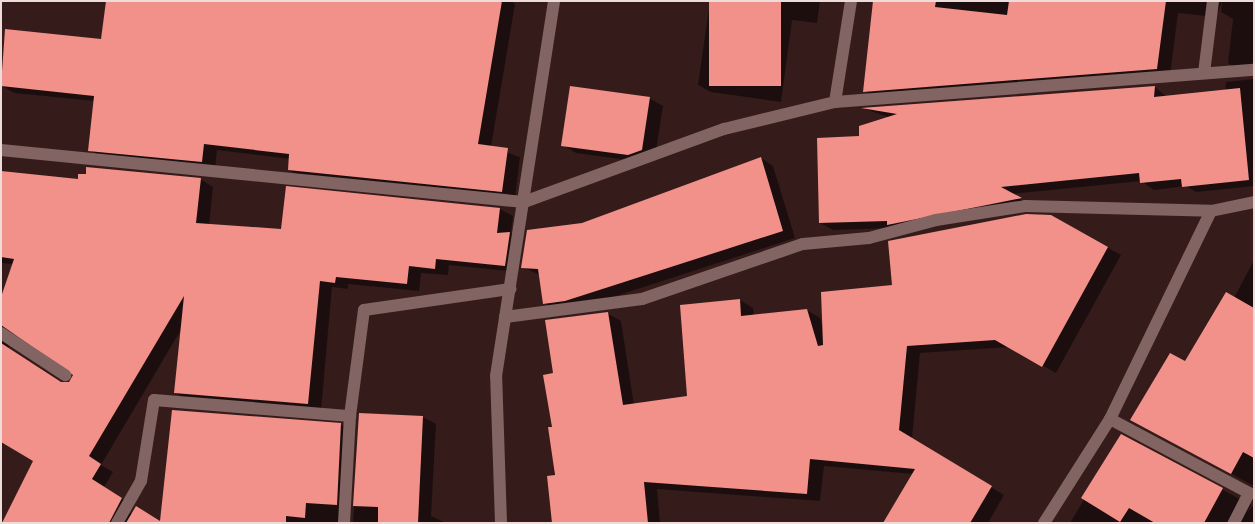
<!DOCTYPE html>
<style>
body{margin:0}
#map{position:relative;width:1255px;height:524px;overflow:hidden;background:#351c1b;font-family:Helvetica,sans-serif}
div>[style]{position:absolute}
.shadow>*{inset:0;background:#0007}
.building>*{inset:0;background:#f2908a;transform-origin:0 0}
.minor>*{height:12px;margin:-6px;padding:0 6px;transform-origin:6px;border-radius:6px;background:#826562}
span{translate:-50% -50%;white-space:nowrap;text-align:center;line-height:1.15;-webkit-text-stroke:5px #150a09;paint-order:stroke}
.frame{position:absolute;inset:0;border:2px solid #eedcda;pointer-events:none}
</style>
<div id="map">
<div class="shadow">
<div style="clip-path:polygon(107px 1px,511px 1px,515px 4px,491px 147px,520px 157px,515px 198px,302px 177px,289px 170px,290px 159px,217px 150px,215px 169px,103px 157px,90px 150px,95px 101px,14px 93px,1px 85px,102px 40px)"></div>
<div style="clip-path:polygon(710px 1px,820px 1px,817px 23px,792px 20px,781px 102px,711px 92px,698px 85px)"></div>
<div style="clip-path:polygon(875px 1px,1254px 1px,1254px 70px,1241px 71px,1228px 63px,1233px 19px,1221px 12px,1222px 2px,1216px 17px,1178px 13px,1170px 76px,877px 98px,864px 91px)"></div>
<div style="clip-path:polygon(1254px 79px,1254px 186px,1196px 192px,1186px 186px,1154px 190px,1141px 181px,1011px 194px,1032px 206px,895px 228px,833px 230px,820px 223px,861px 137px,891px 118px,865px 109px,1155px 87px,1167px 97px,1225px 91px,1226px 82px)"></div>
<div style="clip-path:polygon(649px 98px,663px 106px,655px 157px,642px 162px,576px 153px,563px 145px)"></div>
<div style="clip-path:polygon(761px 158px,773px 166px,795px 238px,579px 308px,557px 310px,544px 303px,540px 275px,522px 267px,582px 224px)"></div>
<div style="clip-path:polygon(evenodd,1px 172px,79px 180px,200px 179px,213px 187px,209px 226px,283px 231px,287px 188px,500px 209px,513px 216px,511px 233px,522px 240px,517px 272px,449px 265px,448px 275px,421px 273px,419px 291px,348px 284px,348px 289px,332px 287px,321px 411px,188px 400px,175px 393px,182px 328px,101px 465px,113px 472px,104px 487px,134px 506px,130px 513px,162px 523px,173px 411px,341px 425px,354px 432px,349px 523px,3px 523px,34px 460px,1px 440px,1px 301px,13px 264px,1px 263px,1px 172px,18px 333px,71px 367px,73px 381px,62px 383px,9px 348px,7px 335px,18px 333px)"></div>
<div style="clip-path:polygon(1051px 216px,1121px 255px,1056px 373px,1009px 347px,920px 353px,912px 439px,1004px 495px,988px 523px,884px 523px,913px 474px,824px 466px,820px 501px,657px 489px,660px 523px,553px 523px,555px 374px,607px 313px,621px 321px,634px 405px,688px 397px,740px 300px,753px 308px,754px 316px,807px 310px,820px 318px,822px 325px,893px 286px)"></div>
<div style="clip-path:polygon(1254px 260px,1254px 486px,1144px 427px,1234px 298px)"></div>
<div style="clip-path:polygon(360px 414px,423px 417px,436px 424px,431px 516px,446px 523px,353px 523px)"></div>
<div style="clip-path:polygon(1122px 436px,1251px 505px,1247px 513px,1254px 504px,1254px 523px,1070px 523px)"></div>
</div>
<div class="building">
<div style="clip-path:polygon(106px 1px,502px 1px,478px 144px,508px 148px,502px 192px,288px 170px,289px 154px,204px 144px,202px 162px,88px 151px,94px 96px,1px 86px,5px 29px,101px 39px)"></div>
<div style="left:709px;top:1px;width:72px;height:85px"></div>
<div style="clip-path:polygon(873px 1px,936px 1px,935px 7px,1007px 15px,1009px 1px,1166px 1px,1157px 69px,863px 92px)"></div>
<div style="clip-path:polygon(570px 86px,650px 97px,642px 150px,628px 155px,561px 146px)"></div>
<div style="clip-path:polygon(1155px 86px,1154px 97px,1240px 88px,1249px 180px,1182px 187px,1181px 179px,1140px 183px,1139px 173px,1001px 187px,1022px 198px,887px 225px,887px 221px,819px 223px,817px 138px,859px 136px,859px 126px,897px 114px,861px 108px)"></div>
<div style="clip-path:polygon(761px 157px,783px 231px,565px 301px,543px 304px,538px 269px,521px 268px,527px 230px,582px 223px)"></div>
<div style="clip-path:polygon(86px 167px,201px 178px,196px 223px,281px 229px,286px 186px,500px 208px,497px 233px,510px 232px,505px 266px,436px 259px,435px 269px,409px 266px,407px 284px,336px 277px,335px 283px,320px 281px,308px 404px,174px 393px,184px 296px,89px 456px,101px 464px,92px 479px,122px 498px,109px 523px,2px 523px,33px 461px,1px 442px,1px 343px,61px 382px,69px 382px,73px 375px,1px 325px,1px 297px,14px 259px,1px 257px,1px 171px,78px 179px,78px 174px,86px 174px)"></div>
<div style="clip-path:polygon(1026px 214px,1051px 215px,1108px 247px,1042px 367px,995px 340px,907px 346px,899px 430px,992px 486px,970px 523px,883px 523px,915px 469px,810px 459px,807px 494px,644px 482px,648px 523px,552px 523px,547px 476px,555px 475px,548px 427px,552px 427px,543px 375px,553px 373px,545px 320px,608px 312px,623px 405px,687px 396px,680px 305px,740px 299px,741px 316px,807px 309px,818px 346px,823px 345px,821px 292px,892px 285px,888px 241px)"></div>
<div style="clip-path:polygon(1226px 292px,1254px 308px,1254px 458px,1243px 452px,1231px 474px,1130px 420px,1170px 353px,1185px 361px)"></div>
<div style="clip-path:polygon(172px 410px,341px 423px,337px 505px,306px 503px,305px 518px,286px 516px,286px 523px,126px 523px,136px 506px,160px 521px)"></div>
<div style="clip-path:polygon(359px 413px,423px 416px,418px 523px,378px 523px,378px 507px,353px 506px)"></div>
<div style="clip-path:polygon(1121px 434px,1223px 488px,1204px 523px,1155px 523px,1129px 508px,1120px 522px,1081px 498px)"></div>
</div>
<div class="minor">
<div style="left:1204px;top:73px;width:73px;rotate:-82.9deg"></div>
<div style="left:835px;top:102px;width:102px;rotate:-81deg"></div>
<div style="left:1px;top:150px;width:526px;rotate:5.68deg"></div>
<div style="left:524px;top:202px;width:213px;rotate:-20.1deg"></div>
<div style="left:724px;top:129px;width:114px;rotate:-13.7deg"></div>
<div style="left:835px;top:102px;width:420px;rotate:-4.4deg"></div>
<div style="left:505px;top:317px;width:138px;rotate:-7.5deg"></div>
<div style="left:642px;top:299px;width:170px;rotate:-18.9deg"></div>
<div style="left:803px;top:244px;width:66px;rotate:-5.2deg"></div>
<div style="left:869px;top:238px;width:69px;rotate:-15deg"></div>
<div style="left:936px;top:220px;width:90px;rotate:-8.9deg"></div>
<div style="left:1025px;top:206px;width:186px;rotate:1.5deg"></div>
<div style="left:1211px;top:211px;width:44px;rotate:-11.8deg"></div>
<div style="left:1px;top:333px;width:77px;rotate:33.3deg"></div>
<div style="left:1110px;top:419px;width:157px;rotate:28deg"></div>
<div style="left:1249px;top:493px;width:34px;rotate:117deg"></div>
<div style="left:117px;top:523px;width:48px;rotate:-60.3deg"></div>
<div style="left:141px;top:481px;width:82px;rotate:-80.9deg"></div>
<div style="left:154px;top:400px;width:197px;rotate:4.7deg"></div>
<div style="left:350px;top:416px;width:107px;rotate:-82.5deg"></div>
<div style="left:364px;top:310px;width:148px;rotate:-8.2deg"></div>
<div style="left:344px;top:523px;width:107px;rotate:-86.8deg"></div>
<div style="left:501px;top:523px;width:147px;rotate:-91.9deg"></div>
<div style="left:496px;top:376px;width:379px;rotate:-81.2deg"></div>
<div style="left:1044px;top:523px;width:123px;rotate:-57.6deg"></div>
<div style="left:1110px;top:419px;width:231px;rotate:-64.1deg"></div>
</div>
<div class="frame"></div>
</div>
